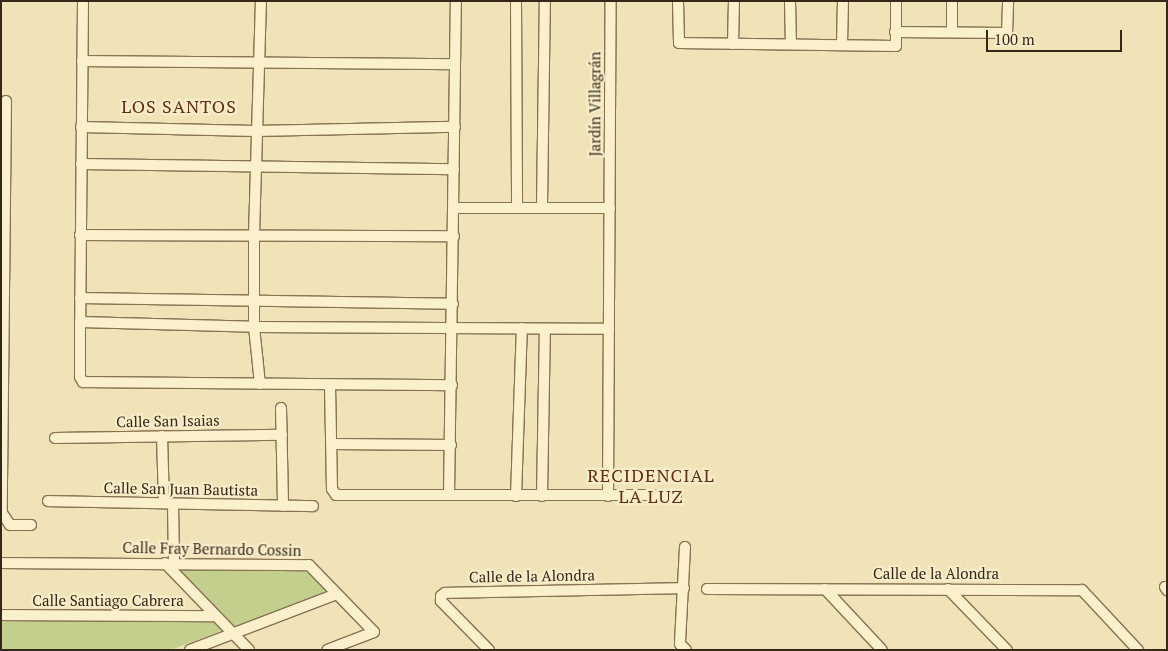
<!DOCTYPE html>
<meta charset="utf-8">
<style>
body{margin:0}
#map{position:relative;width:1168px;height:651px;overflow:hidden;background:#f1e3b8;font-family:"PT Serif",serif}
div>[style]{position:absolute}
.green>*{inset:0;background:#c3cf8c}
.roads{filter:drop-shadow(1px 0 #887252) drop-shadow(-1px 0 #887252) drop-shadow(0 1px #887252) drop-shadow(0 -1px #887252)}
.minor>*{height:10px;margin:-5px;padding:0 5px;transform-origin:5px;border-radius:5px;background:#fbf0cc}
span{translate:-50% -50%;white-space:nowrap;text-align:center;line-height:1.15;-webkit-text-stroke:4.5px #f8edc8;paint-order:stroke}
.street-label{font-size:15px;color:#352819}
.quarter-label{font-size:18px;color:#652b15;letter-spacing:1px}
.frame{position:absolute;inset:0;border:2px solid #352819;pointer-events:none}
.scale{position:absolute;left:986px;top:30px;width:136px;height:22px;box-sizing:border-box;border:2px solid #352819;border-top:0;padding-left:6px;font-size:15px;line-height:18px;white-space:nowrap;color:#352819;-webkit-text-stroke:4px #f8edc8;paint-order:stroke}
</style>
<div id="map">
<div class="green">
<div style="clip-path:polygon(178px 570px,309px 571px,328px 592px,234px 627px)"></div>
<div style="clip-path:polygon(1px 619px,215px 622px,223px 630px,171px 650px,1px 650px)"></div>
</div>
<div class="roads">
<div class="minor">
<div style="left:83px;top:1px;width:321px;rotate:90.5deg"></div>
<div style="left:80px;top:322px;width:55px;rotate:90deg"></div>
<div style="left:80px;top:377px;width:6px;rotate:59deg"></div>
<div style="left:83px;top:382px;width:369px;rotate:0.5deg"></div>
<div style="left:516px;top:1px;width:205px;rotate:89.7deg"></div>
<div style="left:678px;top:1px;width:42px;rotate:88.6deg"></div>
<div style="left:679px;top:43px;width:217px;rotate:0.8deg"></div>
<div style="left:896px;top:46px;width:45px;rotate:-90deg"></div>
<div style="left:790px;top:1px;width:43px;rotate:88.7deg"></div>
<div style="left:895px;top:32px;width:112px;rotate:0.5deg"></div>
<div style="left:1007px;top:33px;width:32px;rotate:-88deg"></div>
<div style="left:952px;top:32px;width:31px;rotate:-90deg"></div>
<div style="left:733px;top:44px;width:43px;rotate:-88.7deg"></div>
<div style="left:842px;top:44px;width:43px;rotate:-88.7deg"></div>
<div style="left:82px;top:61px;width:373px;rotate:0.5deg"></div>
<div style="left:6px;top:101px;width:412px;rotate:90.6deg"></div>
<div style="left:2px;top:513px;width:14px;rotate:56deg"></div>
<div style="left:10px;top:525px;width:21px"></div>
<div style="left:81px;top:127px;width:175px;rotate:1.3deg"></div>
<div style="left:256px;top:131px;width:199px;rotate:-1.2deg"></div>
<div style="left:81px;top:164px;width:373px;rotate:0.8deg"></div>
<div style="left:542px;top:206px;width:205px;rotate:-89.2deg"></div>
<div style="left:454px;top:208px;width:156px"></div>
<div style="left:80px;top:235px;width:374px;rotate:0.2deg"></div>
<div style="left:80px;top:298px;width:373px;rotate:0.9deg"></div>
<div style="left:80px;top:322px;width:174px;rotate:1.6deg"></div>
<div style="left:254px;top:327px;width:355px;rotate:0.3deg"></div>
<div style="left:260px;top:384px;width:57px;rotate:-96deg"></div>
<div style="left:254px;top:327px;width:92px;rotate:-90deg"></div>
<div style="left:254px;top:235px;width:234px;rotate:-88.3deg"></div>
<div style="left:330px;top:385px;width:104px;rotate:88.9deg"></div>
<div style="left:332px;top:489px;width:7px;rotate:56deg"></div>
<div style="left:336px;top:495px;width:340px"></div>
<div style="left:281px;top:408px;width:98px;rotate:88.8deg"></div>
<div style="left:162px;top:436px;width:67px;rotate:88.3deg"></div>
<div style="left:55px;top:438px;width:227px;rotate:-0.8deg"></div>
<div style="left:332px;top:444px;width:119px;rotate:0.5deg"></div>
<div style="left:449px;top:495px;width:494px;rotate:-89.2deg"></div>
<div style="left:516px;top:496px;width:168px;rotate:-88deg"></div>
<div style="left:542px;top:496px;width:167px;rotate:-89deg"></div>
<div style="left:608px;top:496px;width:495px;rotate:-89.7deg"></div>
<div style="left:48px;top:501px;width:265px;rotate:1.1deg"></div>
<div style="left:173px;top:504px;width:60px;rotate:89deg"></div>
<div style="left:685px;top:547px;width:97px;rotate:93deg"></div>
<div style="left:680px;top:644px;width:8px;rotate:45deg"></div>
<div style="left:1px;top:563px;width:308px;rotate:0.4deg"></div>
<div style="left:309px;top:565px;width:93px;rotate:45.9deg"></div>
<div style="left:374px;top:632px;width:50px;rotate:159deg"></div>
<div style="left:165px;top:563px;width:121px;rotate:46deg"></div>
<div style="left:1165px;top:587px;width:4px;rotate:56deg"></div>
<div style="left:707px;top:589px;width:375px;rotate:0.2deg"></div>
<div style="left:1082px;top:590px;width:82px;rotate:47deg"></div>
<div style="left:825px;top:589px;width:83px;rotate:46.9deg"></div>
<div style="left:948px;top:589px;width:85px;rotate:46deg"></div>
<div style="left:1px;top:615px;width:215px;rotate:0.3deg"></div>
<div style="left:190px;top:650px;width:157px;rotate:-20.9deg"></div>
<div style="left:489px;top:650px;width:69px;rotate:-134.4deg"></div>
<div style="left:441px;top:601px;width:5px;rotate:-90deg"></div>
<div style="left:441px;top:596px;width:5px;rotate:-37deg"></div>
<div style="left:445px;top:593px;width:239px;rotate:-1.2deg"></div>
</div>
</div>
<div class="street-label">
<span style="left:595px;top:104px;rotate:-90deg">Jardín Villagrán</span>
<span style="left:168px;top:421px;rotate:-1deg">Calle San Isaias</span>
<span style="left:181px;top:489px;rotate:1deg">Calle San Juan Bautista</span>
<span style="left:212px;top:549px;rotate:1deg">Calle Fray Bernardo Cossin</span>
<span style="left:936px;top:574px">Calle de la Alondra</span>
<span style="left:532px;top:576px;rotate:-1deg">Calle de la Alondra</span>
<span style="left:108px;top:601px">Calle Santiago Cabrera</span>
</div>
<div class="quarter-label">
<span style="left:179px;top:106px">LOS SANTOS</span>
<span style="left:651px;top:486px">RECIDENCIAL<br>LA LUZ</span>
</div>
<div class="frame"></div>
<div class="scale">100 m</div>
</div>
